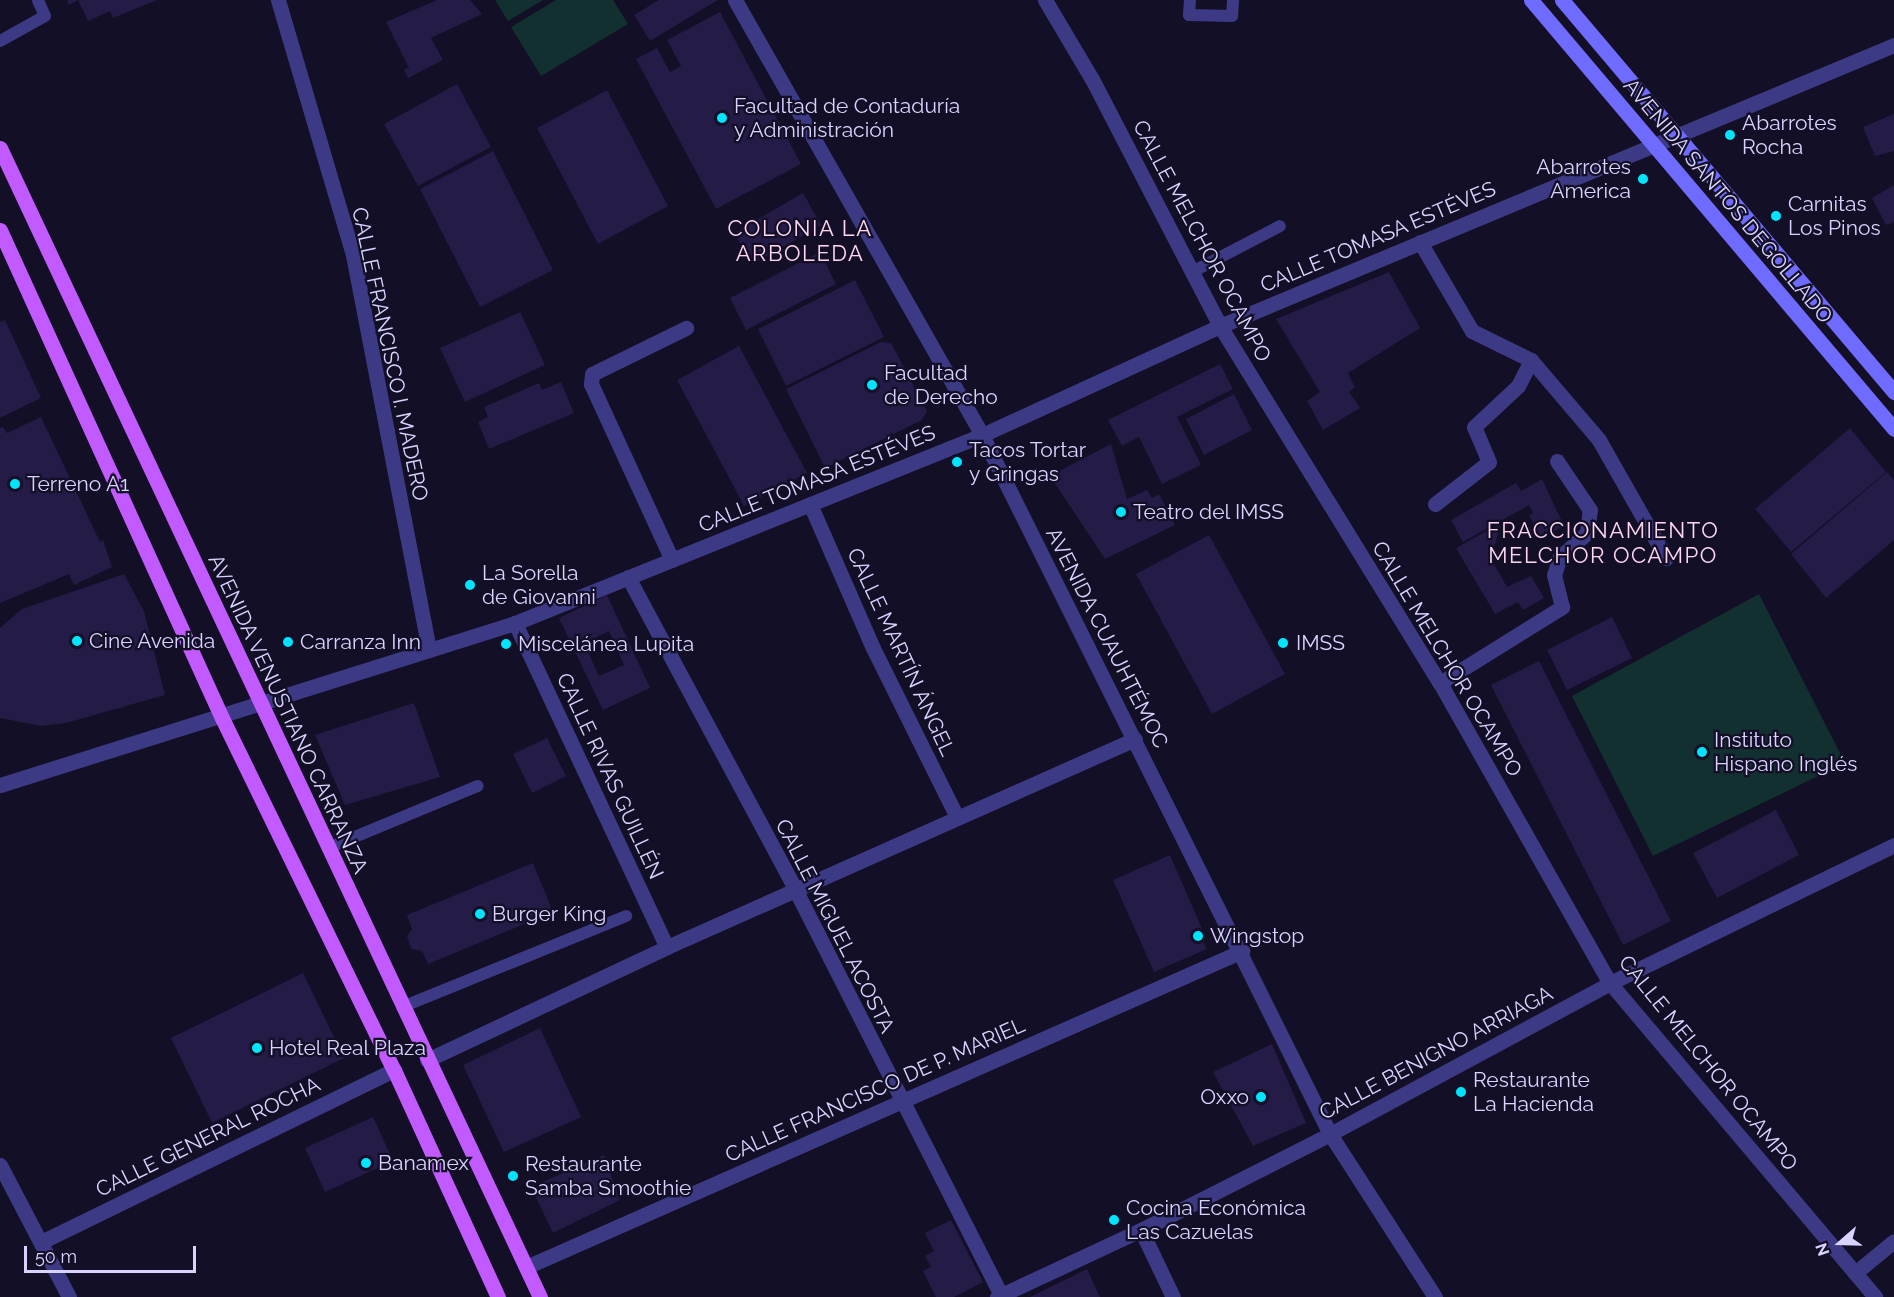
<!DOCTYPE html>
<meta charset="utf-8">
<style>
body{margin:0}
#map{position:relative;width:1894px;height:1297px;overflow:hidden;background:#130f26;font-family:Raleway,sans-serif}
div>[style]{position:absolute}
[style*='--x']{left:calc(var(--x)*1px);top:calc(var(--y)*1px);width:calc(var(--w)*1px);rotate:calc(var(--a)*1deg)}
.green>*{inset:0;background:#12302f}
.building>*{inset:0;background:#241b47}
.service>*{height:12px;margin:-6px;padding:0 6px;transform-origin:6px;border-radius:6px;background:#3d3a85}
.minor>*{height:15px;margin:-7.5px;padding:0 7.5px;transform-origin:7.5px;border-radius:7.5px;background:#3d3a85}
.tertiary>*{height:15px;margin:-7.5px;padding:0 7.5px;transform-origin:7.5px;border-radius:7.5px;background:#3d3a85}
.secondary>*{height:15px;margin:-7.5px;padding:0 7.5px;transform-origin:7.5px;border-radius:7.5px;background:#6f6bff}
.primary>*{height:15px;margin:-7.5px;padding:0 7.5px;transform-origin:7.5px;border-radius:7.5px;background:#c25bff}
.dots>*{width:16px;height:16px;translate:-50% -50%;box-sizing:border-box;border:3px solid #130f26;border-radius:50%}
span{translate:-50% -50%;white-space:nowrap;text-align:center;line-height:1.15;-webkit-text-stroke:4.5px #130f26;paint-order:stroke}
.poi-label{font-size:21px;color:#d9d4ff}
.left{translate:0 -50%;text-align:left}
.right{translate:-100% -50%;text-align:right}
.street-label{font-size:21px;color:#d9d4ff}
.neighbourhood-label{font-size:22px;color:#ffd6f0;letter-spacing:1.5px}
.north{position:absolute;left:1810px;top:1213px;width:60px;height:60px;-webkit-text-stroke:4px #130f26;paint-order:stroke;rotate:250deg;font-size:16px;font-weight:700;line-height:24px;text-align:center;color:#d9d4ff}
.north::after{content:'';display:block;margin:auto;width:21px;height:27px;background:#d9d4ff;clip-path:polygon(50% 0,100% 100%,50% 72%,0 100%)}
.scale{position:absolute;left:24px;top:1246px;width:172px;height:27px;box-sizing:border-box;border:3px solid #d9d4ff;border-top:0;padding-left:8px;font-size:18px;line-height:21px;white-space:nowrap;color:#d9d4ff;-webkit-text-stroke:4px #130f26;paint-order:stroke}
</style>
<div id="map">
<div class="green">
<div style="clip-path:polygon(495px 0,543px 0,508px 21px)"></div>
<div style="clip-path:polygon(556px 0,613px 0,628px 24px,541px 76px,511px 27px)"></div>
<div style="clip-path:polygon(1759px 594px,1845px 763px,1653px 856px,1572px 696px)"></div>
</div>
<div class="building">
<div style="clip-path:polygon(67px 0,157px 0,113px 18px,110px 11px,88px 21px,78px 0,69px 5px)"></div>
<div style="clip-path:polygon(437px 0,470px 0,482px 14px,431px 38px,443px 60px,408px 78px,404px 69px,409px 68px,386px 22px)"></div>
<div style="clip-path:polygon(659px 0,718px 0,650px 41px,634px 15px)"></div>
<div style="clip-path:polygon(720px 12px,801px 164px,716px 209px,636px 59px,657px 48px,670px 72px,681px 66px,667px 40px)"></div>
<div style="clip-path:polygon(457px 84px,491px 147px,418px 186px,384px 124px)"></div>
<div style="clip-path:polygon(607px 90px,668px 206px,598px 244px,537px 128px)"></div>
<div style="clip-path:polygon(1894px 114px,1894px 151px,1875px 156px,1863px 127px)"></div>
<div style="clip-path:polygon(493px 151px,553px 270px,480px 307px,420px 189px)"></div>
<div style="clip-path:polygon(1894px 185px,1894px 222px,1886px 225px,1872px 198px)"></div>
<div style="clip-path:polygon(803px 193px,821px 225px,753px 264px,734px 233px)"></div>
<div style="clip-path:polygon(820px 252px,836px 284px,746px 330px,730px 298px)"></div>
<div style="clip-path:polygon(1389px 272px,1420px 328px,1348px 373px,1355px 387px,1349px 392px,1360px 408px,1323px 430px,1307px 401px,1320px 392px,1276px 319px)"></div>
<div style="clip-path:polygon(855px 280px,884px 337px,786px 386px,758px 329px)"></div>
<div style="clip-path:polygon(520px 312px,545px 365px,465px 402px,440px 348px)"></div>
<div style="clip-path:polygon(5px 320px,41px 398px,0 418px,0 322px)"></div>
<div style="clip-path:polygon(881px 342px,891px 343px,927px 411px,922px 420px,825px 468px,786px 389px)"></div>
<div style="clip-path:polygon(739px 346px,807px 473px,744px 506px,677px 380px)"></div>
<div style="clip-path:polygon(1220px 364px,1233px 389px,1177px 417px,1201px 465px,1162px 484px,1139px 437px,1122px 446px,1108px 420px)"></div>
<div style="clip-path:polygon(561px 382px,574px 413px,489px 449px,478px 422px,488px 417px,484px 407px,539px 383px,542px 390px)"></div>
<div style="clip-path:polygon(1234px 394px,1252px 430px,1204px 455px,1186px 419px)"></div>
<div style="clip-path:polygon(41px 417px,100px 542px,103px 540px,112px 567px,74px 585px,69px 574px,0 603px,0 428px,3px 427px,7px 433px)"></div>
<div style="clip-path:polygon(1850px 428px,1886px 472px,1791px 552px,1755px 509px)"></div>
<div style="clip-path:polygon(1111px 444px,1127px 499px,1147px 490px,1152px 498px,1159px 494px,1175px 525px,1105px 559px,1050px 476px)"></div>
<div style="clip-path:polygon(1887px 472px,1894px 480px,1894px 540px,1826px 598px,1791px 554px)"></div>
<div style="clip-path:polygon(1542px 479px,1564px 526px,1542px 538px,1529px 515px,1533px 513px,1529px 505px,1463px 542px,1451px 520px,1516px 483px,1521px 491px)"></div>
<div style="clip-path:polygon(1501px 523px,1491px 559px,1507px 587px,1531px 576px,1544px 598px,1523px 610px,1518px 602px,1495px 614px,1456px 548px)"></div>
<div style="clip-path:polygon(1209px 535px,1285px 674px,1212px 714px,1136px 574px)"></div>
<div style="clip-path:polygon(124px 574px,144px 611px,165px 695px,66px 723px,41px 726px,0 718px,0 628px,22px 609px)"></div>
<div style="clip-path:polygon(evenodd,607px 595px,650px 688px,603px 710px,559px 618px,607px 595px,609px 631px,624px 665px,599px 676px,584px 643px,609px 631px)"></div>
<div style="clip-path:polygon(1612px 617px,1632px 658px,1567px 690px,1547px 650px)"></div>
<div style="clip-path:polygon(1539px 661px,1671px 921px,1623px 945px,1491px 685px)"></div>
<div style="clip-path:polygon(414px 703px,440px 777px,345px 805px,315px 735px)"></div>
<div style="clip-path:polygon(547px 738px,566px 776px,532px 793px,513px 754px)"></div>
<div style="clip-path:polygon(1776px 810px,1799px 855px,1717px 898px,1693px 853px)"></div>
<div style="clip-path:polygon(1170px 855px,1203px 931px,1199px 932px,1207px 949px,1154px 972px,1113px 880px)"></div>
<div style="clip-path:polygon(533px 863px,553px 912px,428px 964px,422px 951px,411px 949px,407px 936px,412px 929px,407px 915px)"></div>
<div style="clip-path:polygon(303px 973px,344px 1058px,212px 1123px,171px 1038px)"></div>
<div style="clip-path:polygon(540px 1028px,581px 1117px,504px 1152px,463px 1065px)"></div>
<div style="clip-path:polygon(1272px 1044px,1306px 1123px,1253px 1146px,1213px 1072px)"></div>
<div style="clip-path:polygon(373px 1117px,393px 1161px,325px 1192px,305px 1148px)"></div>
<div style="clip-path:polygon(604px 1155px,620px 1200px,553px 1233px,531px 1187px)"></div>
<div style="clip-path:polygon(951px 1220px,983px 1282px,954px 1297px,936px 1297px,923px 1271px,931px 1267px,925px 1256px,934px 1251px,925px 1233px)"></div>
<div style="clip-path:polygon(1087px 1269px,1100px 1297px,1030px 1297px)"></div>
</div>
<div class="service">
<div style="--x:1190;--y:0;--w:15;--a:94"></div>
<div style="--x:1189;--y:15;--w:43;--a:1.3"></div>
<div style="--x:1232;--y:16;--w:16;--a:-86"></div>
<div style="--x:0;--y:41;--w:51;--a:-29.1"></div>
<div style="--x:45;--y:16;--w:17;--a:-114"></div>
<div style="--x:1192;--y:272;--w:99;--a:-27.6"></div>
<div style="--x:328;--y:848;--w:162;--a:-22.5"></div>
<div style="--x:402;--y:1007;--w:242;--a:-22.1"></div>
</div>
<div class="minor">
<div style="--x:278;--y:0;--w:266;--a:73.6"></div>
<div style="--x:353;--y:255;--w:402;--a:79.1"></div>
<div style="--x:1420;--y:242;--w:103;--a:59.7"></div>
<div style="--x:1472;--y:331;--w:66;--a:26.2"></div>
<div style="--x:1531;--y:360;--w:105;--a:49.6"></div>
<div style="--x:1599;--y:440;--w:136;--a:60.4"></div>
<div style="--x:810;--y:504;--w:157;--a:66.4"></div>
<div style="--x:873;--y:648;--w:189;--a:63.6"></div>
<div style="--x:1435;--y:504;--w:68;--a:-37.9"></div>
<div style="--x:1489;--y:462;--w:38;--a:-113"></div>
<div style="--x:1474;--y:427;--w:60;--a:-43"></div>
<div style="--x:1518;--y:386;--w:29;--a:-63"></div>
<div style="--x:672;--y:560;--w:194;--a:-114.7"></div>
<div style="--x:591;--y:384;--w:10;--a:-84"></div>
<div style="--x:592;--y:374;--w:105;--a:-26.1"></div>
<div style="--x:628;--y:577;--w:354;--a:61.8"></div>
<div style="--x:795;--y:889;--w:455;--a:63.1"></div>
<div style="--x:515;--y:623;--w:358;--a:64.9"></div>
<div style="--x:1440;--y:683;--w:144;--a:-31.9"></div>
<div style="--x:1562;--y:607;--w:33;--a:-104"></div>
<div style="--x:1554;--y:575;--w:19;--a:-72"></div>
<div style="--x:1560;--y:557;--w:36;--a:-42"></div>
<div style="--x:1587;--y:533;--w:23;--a:-83"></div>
<div style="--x:1590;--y:510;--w:59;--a:-124"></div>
<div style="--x:0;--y:785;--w:540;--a:-17.46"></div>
<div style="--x:515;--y:623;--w:503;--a:-21.93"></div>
<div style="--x:982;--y:435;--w:262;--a:-24.6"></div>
<div style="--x:1220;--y:326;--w:730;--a:-22.63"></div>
<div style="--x:427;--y:1060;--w:265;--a:-25.2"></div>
<div style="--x:667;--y:947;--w:512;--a:-23.96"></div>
<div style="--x:0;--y:1165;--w:149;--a:62.4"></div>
<div style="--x:1141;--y:1230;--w:74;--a:64.5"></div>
<div style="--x:41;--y:1242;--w:393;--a:-26"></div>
<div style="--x:526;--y:1267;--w:783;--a:-23.81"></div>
<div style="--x:1855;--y:1273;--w:50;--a:-39.4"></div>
<div style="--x:997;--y:1297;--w:159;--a:-25"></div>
<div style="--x:1141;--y:1230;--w:212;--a:-26.9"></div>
<div style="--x:1330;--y:1134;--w:318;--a:-28.3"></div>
<div style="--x:1610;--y:983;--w:316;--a:-25.9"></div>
</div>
<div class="tertiary">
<div style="--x:735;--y:0;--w:500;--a:60.41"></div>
<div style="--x:982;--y:435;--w:781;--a:63.53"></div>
<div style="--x:1330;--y:1134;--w:194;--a:57.2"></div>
<div style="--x:1045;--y:0;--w:92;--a:59.3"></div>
<div style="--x:1092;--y:79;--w:278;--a:62.6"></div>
<div style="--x:1220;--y:326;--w:419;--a:58.4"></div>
<div style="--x:1440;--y:683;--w:345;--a:60.5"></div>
<div style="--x:1610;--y:983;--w:411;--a:49.8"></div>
</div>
<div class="secondary">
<div style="--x:1531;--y:0;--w:562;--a:49.76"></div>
<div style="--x:1562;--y:0;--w:514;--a:49.74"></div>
</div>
<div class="primary">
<div style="--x:0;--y:148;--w:1270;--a:64.83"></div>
<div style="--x:0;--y:230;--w:536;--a:65.54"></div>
<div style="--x:222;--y:718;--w:392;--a:64"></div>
<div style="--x:394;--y:1070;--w:250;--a:65.4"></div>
</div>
<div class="dots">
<div style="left:722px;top:118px;background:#00e5ff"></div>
<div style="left:1730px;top:135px;background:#00e5ff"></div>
<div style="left:1643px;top:179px;background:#00e5ff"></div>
<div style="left:1776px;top:216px;background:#00e5ff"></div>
<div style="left:872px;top:385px;background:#00e5ff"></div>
<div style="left:957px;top:462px;background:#00e5ff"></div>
<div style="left:15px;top:484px;background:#00e5ff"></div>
<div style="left:1121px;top:512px;background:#00e5ff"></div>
<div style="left:470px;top:585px;background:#00e5ff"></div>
<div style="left:77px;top:641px;background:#00e5ff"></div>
<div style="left:288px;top:642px;background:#00e5ff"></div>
<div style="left:1283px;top:643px;background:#00e5ff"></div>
<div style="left:506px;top:644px;background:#00e5ff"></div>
<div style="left:1702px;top:752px;background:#00e5ff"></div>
<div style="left:480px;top:914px;background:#00e5ff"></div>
<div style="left:1198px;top:936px;background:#00e5ff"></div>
<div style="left:257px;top:1048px;background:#00e5ff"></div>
<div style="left:1461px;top:1092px;background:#00e5ff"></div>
<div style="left:1261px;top:1097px;background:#00e5ff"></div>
<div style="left:366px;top:1163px;background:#00e5ff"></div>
<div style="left:513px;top:1176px;background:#00e5ff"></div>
<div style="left:1114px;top:1220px;background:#00e5ff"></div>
</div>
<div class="poi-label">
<span class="left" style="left:734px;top:118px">Facultad de Contaduría<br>y Administración</span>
<span class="left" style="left:1742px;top:135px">Abarrotes<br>Rocha</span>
<span class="right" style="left:1631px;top:179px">Abarrotes<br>America</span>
<span class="left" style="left:1788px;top:216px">Carnitas<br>Los Pinos</span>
<span class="left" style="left:884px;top:385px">Facultad<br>de Derecho</span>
<span class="left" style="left:969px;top:462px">Tacos Tortar<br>y Gringas</span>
<span class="left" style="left:27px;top:484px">Terreno A1</span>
<span class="left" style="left:1133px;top:512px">Teatro del IMSS</span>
<span class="left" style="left:482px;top:585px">La Sorella<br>de Giovanni</span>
<span class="left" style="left:89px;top:641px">Cine Avenida</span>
<span class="left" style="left:300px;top:642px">Carranza Inn</span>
<span class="left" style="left:1296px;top:643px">IMSS</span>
<span class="left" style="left:518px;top:644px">Miscelánea Lupita</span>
<span class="left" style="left:1714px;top:752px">Instituto<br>Hispano Inglés</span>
<span class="left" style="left:492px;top:914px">Burger King</span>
<span class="left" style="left:1210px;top:936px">Wingstop</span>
<span class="left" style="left:269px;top:1048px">Hotel Real Plaza</span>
<span class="left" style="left:1473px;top:1092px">Restaurante<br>La Hacienda</span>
<span class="right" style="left:1249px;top:1097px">Oxxo</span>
<span class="left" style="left:378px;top:1163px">Banamex</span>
<span class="left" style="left:525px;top:1176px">Restaurante<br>Samba Smoothie</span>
<span class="left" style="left:1126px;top:1220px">Cocina Económica<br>Las Cazuelas</span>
</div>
<div class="street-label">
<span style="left:1728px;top:201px;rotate:50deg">AVENIDA SANTOS DEGOLLADO</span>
<span style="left:1378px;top:237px;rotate:-23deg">CALLE TOMASA ESTÉVES</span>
<span style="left:1202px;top:241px;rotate:62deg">CALLE MELCHOR OCAMPO</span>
<span style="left:390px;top:354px;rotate:78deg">CALLE FRANCISCO I. MADERO</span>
<span style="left:817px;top:479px;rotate:-22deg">CALLE TOMASA ESTÉVES</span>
<span style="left:1107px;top:638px;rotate:63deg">AVENIDA CUAUHTÉMOC</span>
<span style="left:901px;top:652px;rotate:65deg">CALLE MARTÍN ÁNGEL</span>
<span style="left:1447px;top:659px;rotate:59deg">CALLE MELCHOR OCAMPO</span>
<span style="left:288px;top:714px;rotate:65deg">AVENIDA VENUSTIANO CARRANZA</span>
<span style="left:610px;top:776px;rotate:65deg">CALLE RIVAS GUILLÉN</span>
<span style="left:835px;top:926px;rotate:63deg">CALLE MIGUEL ACOSTA</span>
<span style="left:1436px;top:1053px;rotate:-28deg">CALLE BENIGNO ARRIAGA</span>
<span style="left:1708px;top:1063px;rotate:51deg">CALLE MELCHOR OCAMPO</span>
<span style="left:875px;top:1090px;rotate:-24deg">CALLE FRANCISCO DE P. MARIEL</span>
<span style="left:208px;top:1137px;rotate:-26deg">CALLE GENERAL ROCHA</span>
</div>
<div class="neighbourhood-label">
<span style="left:800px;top:241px">COLONIA LA<br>ARBOLEDA</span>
<span style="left:1603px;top:543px">FRACCIONAMIENTO<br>MELCHOR OCAMPO</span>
</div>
<div class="north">N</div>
<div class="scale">50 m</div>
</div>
